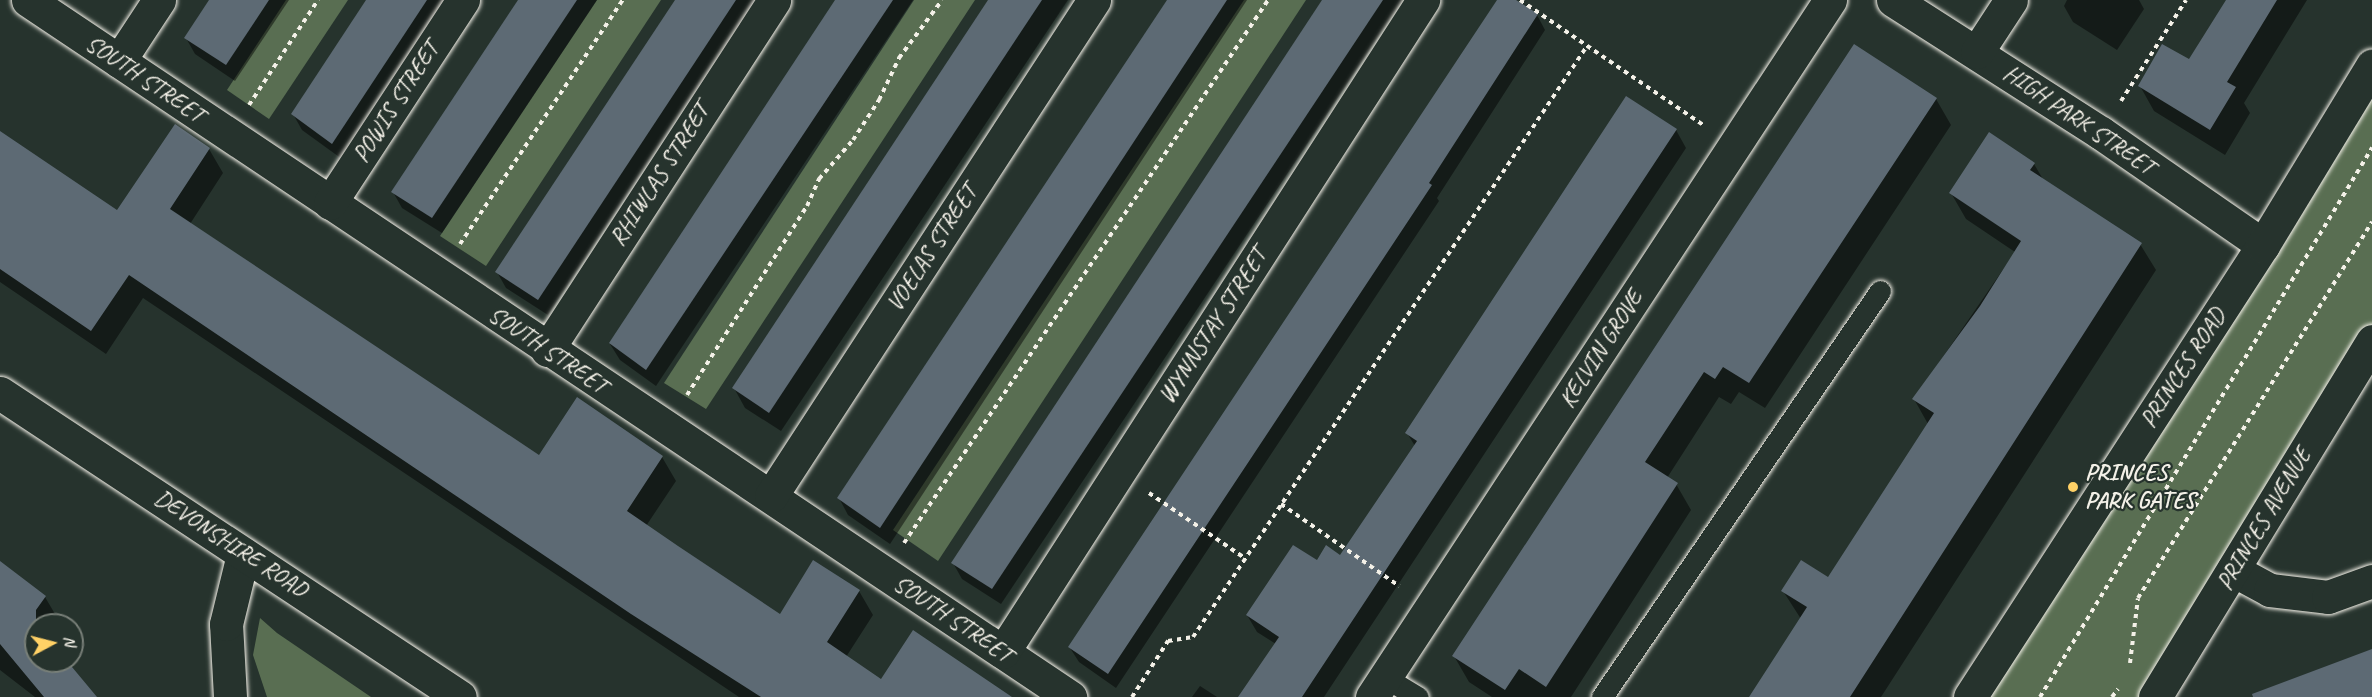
<!DOCTYPE html>
<style>
body{margin:0}
#map{position:relative;width:2372px;height:697px;overflow:hidden;background:#26332d;font-family:Caveat,sans-serif}
div>[style]{position:absolute}
[style*='--x']{left:calc(var(--x)*1px);top:calc(var(--y)*1px);width:calc(var(--w)*1px);rotate:calc(var(--a)*1deg)}
.green>*{inset:0;background:#596e52}
.shadow>*{inset:0;background:#0007}
.building>*{inset:0;background:#5d6a74}
.path>*{height:4px;margin-top:-2px;transform-origin:0;background:repeating-linear-gradient(90deg,#f4f1e8 0 4.5px,transparent 0 9px)}
.roads{filter:drop-shadow(0 0 2px #f4f1e8) drop-shadow(0 0 2px #f4f1e8)}
.service>*{height:21px;margin:-10.5px;padding:0 10.5px;transform-origin:10.5px;border-radius:10.5px;background:#26332d}
.minor>*{height:33px;margin:-16.5px;padding:0 16.5px;transform-origin:16.5px;border-radius:16.5px;background:#26332d}
.secondary>*{height:33px;margin:-16.5px;padding:0 16.5px;transform-origin:16.5px;border-radius:16.5px;background:#26332d}
.dots>*{width:16px;height:16px;translate:-50% -50%;box-sizing:border-box;border:3px solid #26332d;border-radius:50%}
span{translate:-50% -50%;white-space:nowrap;text-align:center;line-height:1.15;-webkit-text-stroke:4.5px #26332d;paint-order:stroke}
.street-label{font-size:24px;color:#f4f1e8}
.poi-label{font-size:24px;color:#f4f1e8;font-weight:700}
.left{translate:0 -50%;text-align:left}
.north{position:absolute;left:24px;top:613px;width:60px;height:60px;box-sizing:border-box;background:#26332d;border:2px solid #787f78;border-radius:50%;rotate:83deg;font-size:16px;font-weight:700;line-height:24px;text-align:center;color:#f4f1e8}
.north::after{content:'';display:block;margin:auto;width:21px;height:27px;background:#ffd166;clip-path:polygon(50% 0,100% 100%,50% 72%,0 100%)}
</style>
<div id="map">
<div class="green">
<div style="clip-path:polygon(286px 0,348px 0,269px 119px,227px 90px)"></div>
<div style="clip-path:polygon(597px 0,661px 0,486px 266px,440px 236px)"></div>
<div style="clip-path:polygon(914px 0,975px 0,706px 409px,664px 383px)"></div>
<div style="clip-path:polygon(1244px 0,1306px 0,938px 561px,893px 530px)"></div>
<div style="clip-path:polygon(2372px 66px,2372px 341px,2155px 697px,1970px 697px)"></div>
<div style="clip-path:polygon(260px 618px,277px 633px,371px 697px,267px 697px,253px 655px)"></div>
</div>
<div class="shadow">
<div style="clip-path:polygon(211px 0,289px 0,235px 81px,195px 54px,186px 38px)"></div>
<div style="clip-path:polygon(368px 0,447px 0,342px 159px,302px 130px,293px 114px)"></div>
<div style="clip-path:polygon(520px 0,597px 0,442px 233px,402px 208px,393px 192px)"></div>
<div style="clip-path:polygon(677px 0,756px 0,548px 315px,506px 288px,497px 272px)"></div>
<div style="clip-path:polygon(837px 0,913px 0,656px 386px,620px 360px,610px 344px)"></div>
<div style="clip-path:polygon(991px 0,1068px 0,781px 431px,745px 408px,734px 388px)"></div>
<div style="clip-path:polygon(1168px 0,1247px 0,890px 544px,848px 515px,839px 498px)"></div>
<div style="clip-path:polygon(1324px 0,1403px 0,1001px 604px,962px 579px,953px 563px)"></div>
<div style="clip-path:polygon(1498px 0,1513px 0,1537px 15px,1545px 30px,1437px 198px,1439px 201px,1116px 688px,1079px 662px,1070px 648px)"></div>
<div style="clip-path:polygon(2067px 0,2139px 0,2144px 9px,2117px 50px,2073px 22px,2064px 6px)"></div>
<div style="clip-path:polygon(2228px 0,2307px 0,2244px 103px,2250px 113px,2225px 155px,2154px 111px,2140px 86px,2190px 61px)"></div>
<div style="clip-path:polygon(1936px 99px,1951px 125px,1765px 408px,1739px 392px,1731px 404px,1719px 397px,1667px 478px,1676px 484px,1691px 510px,1571px 697px,1492px 697px,1469px 682px,1454px 656px)"></div>
<div style="clip-path:polygon(1676px 130px,1686px 148px,1324px 697px,1240px 697px,1276px 644px,1257px 632px,1247px 615px,1317px 562px,1340px 557px,1415px 446px,1407px 433px)"></div>
<div style="clip-path:polygon(0 133px,118px 213px,209px 149px,223px 173px,190px 224px,539px 458px,662px 457px,676px 481px,646px 526px,780px 616px,859px 591px,873px 615px,846px 657px,881px 681px,1010px 697px,739px 697px,143px 298px,106px 354px,0 282px)"></div>
<div style="clip-path:polygon(2034px 164px,2044px 181px,2140px 244px,2156px 270px,1881px 697px,1751px 697px,1801px 619px,1783px 591px,1829px 579px,1928px 424px,1914px 399px,2015px 252px,1966px 219px,1951px 193px)"></div>
<div style="clip-path:polygon(0 563px,45px 597px,55px 614px,46px 625px,36px 625px,36px 661px,65px 661px,95px 697px,35px 697px,0 670px)"></div>
<div style="clip-path:polygon(1200px 686px,1217px 697px,1192px 697px)"></div>
</div>
<div class="building">
<div style="clip-path:polygon(209px 0,269px 0,226px 65px,184px 38px)"></div>
<div style="clip-path:polygon(366px 0,427px 0,332px 144px,291px 114px)"></div>
<div style="clip-path:polygon(518px 0,577px 0,432px 218px,391px 192px)"></div>
<div style="clip-path:polygon(675px 0,736px 0,538px 300px,495px 272px)"></div>
<div style="clip-path:polygon(835px 0,893px 0,646px 370px,609px 343px)"></div>
<div style="clip-path:polygon(988px 0,1042px 0,769px 413px,732px 388px)"></div>
<div style="clip-path:polygon(1167px 0,1227px 0,880px 528px,837px 498px)"></div>
<div style="clip-path:polygon(1322px 0,1383px 0,992px 589px,951px 563px)"></div>
<div style="clip-path:polygon(1497px 0,1516px 0,1538px 14px,1429px 183px,1432px 185px,1108px 674px,1068px 647px)"></div>
<div style="clip-path:polygon(2226px 0,2277px 0,2227px 82px,2236px 87px,2210px 130px,2138px 86px,2162px 44px,2189px 59px)"></div>
<div style="clip-path:polygon(1854px 44px,1937px 98px,1749px 383px,1723px 367px,1715px 379px,1704px 372px,1645px 462px,1678px 483px,1546px 687px,1519px 669px,1505px 690px,1452px 656px)"></div>
<div style="clip-path:polygon(1626px 96px,1677px 129px,1302px 697px,1238px 697px,1279px 637px,1246px 615px,1293px 545px,1317px 560px,1326px 545px,1340px 555px,1417px 441px,1405px 433px)"></div>
<div style="clip-path:polygon(175px 124px,210px 148px,170px 209px,539px 455px,577px 397px,663px 456px,627px 511px,678px 546px,780px 614px,813px 560px,860px 590px,827px 642px,881px 679px,913px 630px,1012px 697px,761px 697px,631px 614px,129px 275px,91px 331px,0 269px,0 131px,117px 210px)"></div>
<div style="clip-path:polygon(1989px 132px,2035px 163px,2030px 170px,2142px 243px,1850px 697px,1749px 697px,1807px 607px,1781px 591px,1801px 560px,1828px 577px,1934px 413px,1912px 399px,1980px 306px,2021px 241px,1949px 193px)"></div>
<div style="clip-path:polygon(0 561px,46px 596px,36px 610px,36px 661px,67px 661px,97px 697px,44px 697px,0 644px)"></div>
<div style="clip-path:polygon(2372px 649px,2372px 697px,2253px 697px,2252px 694px)"></div>
</div>
<div class="path">
<div style="--x:1520;--y:0;--w:222;--a:34.3"></div>
<div style="--x:2121;--y:101;--w:120;--a:-57.2"></div>
<div style="--x:249;--y:105;--w:126;--a:-56.7"></div>
<div style="--x:460;--y:244;--w:293;--a:-56.3"></div>
<div style="--x:687;--y:395;--w:224;--a:-57.6"></div>
<div style="--x:807;--y:206;--w:30;--a:-66"></div>
<div style="--x:819;--y:179;--w:52;--a:-48.9"></div>
<div style="--x:853;--y:140;--w:48;--a:-57"></div>
<div style="--x:879;--y:100;--w:47;--a:-64.5"></div>
<div style="--x:899;--y:58;--w:72;--a:-53.4"></div>
<div style="--x:1149;--y:493;--w:117;--a:34.2"></div>
<div style="--x:1281;--y:504;--w:144;--a:34.8"></div>
<div style="--x:904;--y:543;--w:654;--a:-56.16"></div>
<div style="--x:2130;--y:663;--w:65;--a:-83"></div>
<div style="--x:2138;--y:598;--w:443;--a:-58.1"></div>
<div style="--x:1132;--y:697;--w:67;--a:-57.3"></div>
<div style="--x:1168;--y:641;--w:25;--a:-9"></div>
<div style="--x:1193;--y:637;--w:710;--a:-56.31"></div>
<div style="--x:2040;--y:697;--w:642;--a:-58.84"></div>
<div style="--x:2112;--y:697;--w:10;--a:-53"></div>
</div>
<div class="roads">
<div class="service">
<div style="--x:1386;--y:678;--w:37;--a:31"></div>
<div style="--x:1602;--y:697;--w:492;--a:-55.6"></div>
</div>
<div class="minor">
<div style="--x:28;--y:0;--w:1254;--a:33.78"></div>
<div style="--x:1893;--y:0;--w:247;--a:32.6"></div>
<div style="--x:2101;--y:133;--w:197;--a:34.7"></div>
<div style="--x:1977;--y:52;--w:62;--a:-56.8"></div>
<div style="--x:119;--y:61;--w:73;--a:-56.7"></div>
<div style="--x:330;--y:203;--w:243;--a:-56.8"></div>
<div style="--x:547;--y:350;--w:417;--a:-57"></div>
<div style="--x:771;--y:496;--w:592;--a:-56.93"></div>
<div style="--x:2233;--y:570;--w:42;--a:28.4"></div>
<div style="--x:2270;--y:590;--w:58;--a:6.9"></div>
<div style="--x:2328;--y:597;--w:47;--a:-20"></div>
<div style="--x:1003;--y:652;--w:776;--a:-57.21"></div>
<div style="--x:230;--y:697;--w:73;--a:-93.1"></div>
<div style="--x:226;--y:624;--w:72;--a:-76.3"></div>
<div style="--x:1372;--y:697;--w:834;--a:-56.69"></div>
</div>
<div class="secondary">
<div style="--x:0;--y:393;--w:551;--a:33.46"></div>
<div style="--x:1970;--y:697;--w:539;--a:-57.05"></div>
<div style="--x:2263;--y:245;--w:210;--a:-58.7"></div>
<div style="--x:2155;--y:697;--w:417;--a:-58.6"></div>
</div>
</div>
<div class="dots">
<div style="left:2073px;top:487px;background:#ffd166"></div>
</div>
<div class="street-label">
<span style="left:145px;top:79px;rotate:34deg">SOUTH STREET</span>
<span style="left:396px;top:102px;rotate:-57deg">POWIS STREET</span>
<span style="left:2079px;top:120px;rotate:34deg">HIGH PARK STREET</span>
<span style="left:660px;top:175px;rotate:-57deg">RHIWLAS STREET</span>
<span style="left:932px;top:248px;rotate:-57deg">VOELAS STREET</span>
<span style="left:1213px;top:326px;rotate:-57deg">WYNNSTAY STREET</span>
<span style="left:1601px;top:349px;rotate:-57deg">KELVIN GROVE</span>
<span style="left:548px;top:350px;rotate:34deg">SOUTH STREET</span>
<span style="left:2183px;top:368px;rotate:-57deg">PRINCES ROAD</span>
<span style="left:2264px;top:519px;rotate:-59deg">PRINCES AVENUE</span>
<span style="left:231px;top:544px;rotate:33deg">DEVONSHIRE ROAD</span>
<span style="left:953px;top:619px;rotate:34deg">SOUTH STREET</span>
</div>
<div class="poi-label">
<span class="left" style="left:2085px;top:487px">PRINCES<br>PARK GATES</span>
</div>
<div class="north">N</div>
</div>
